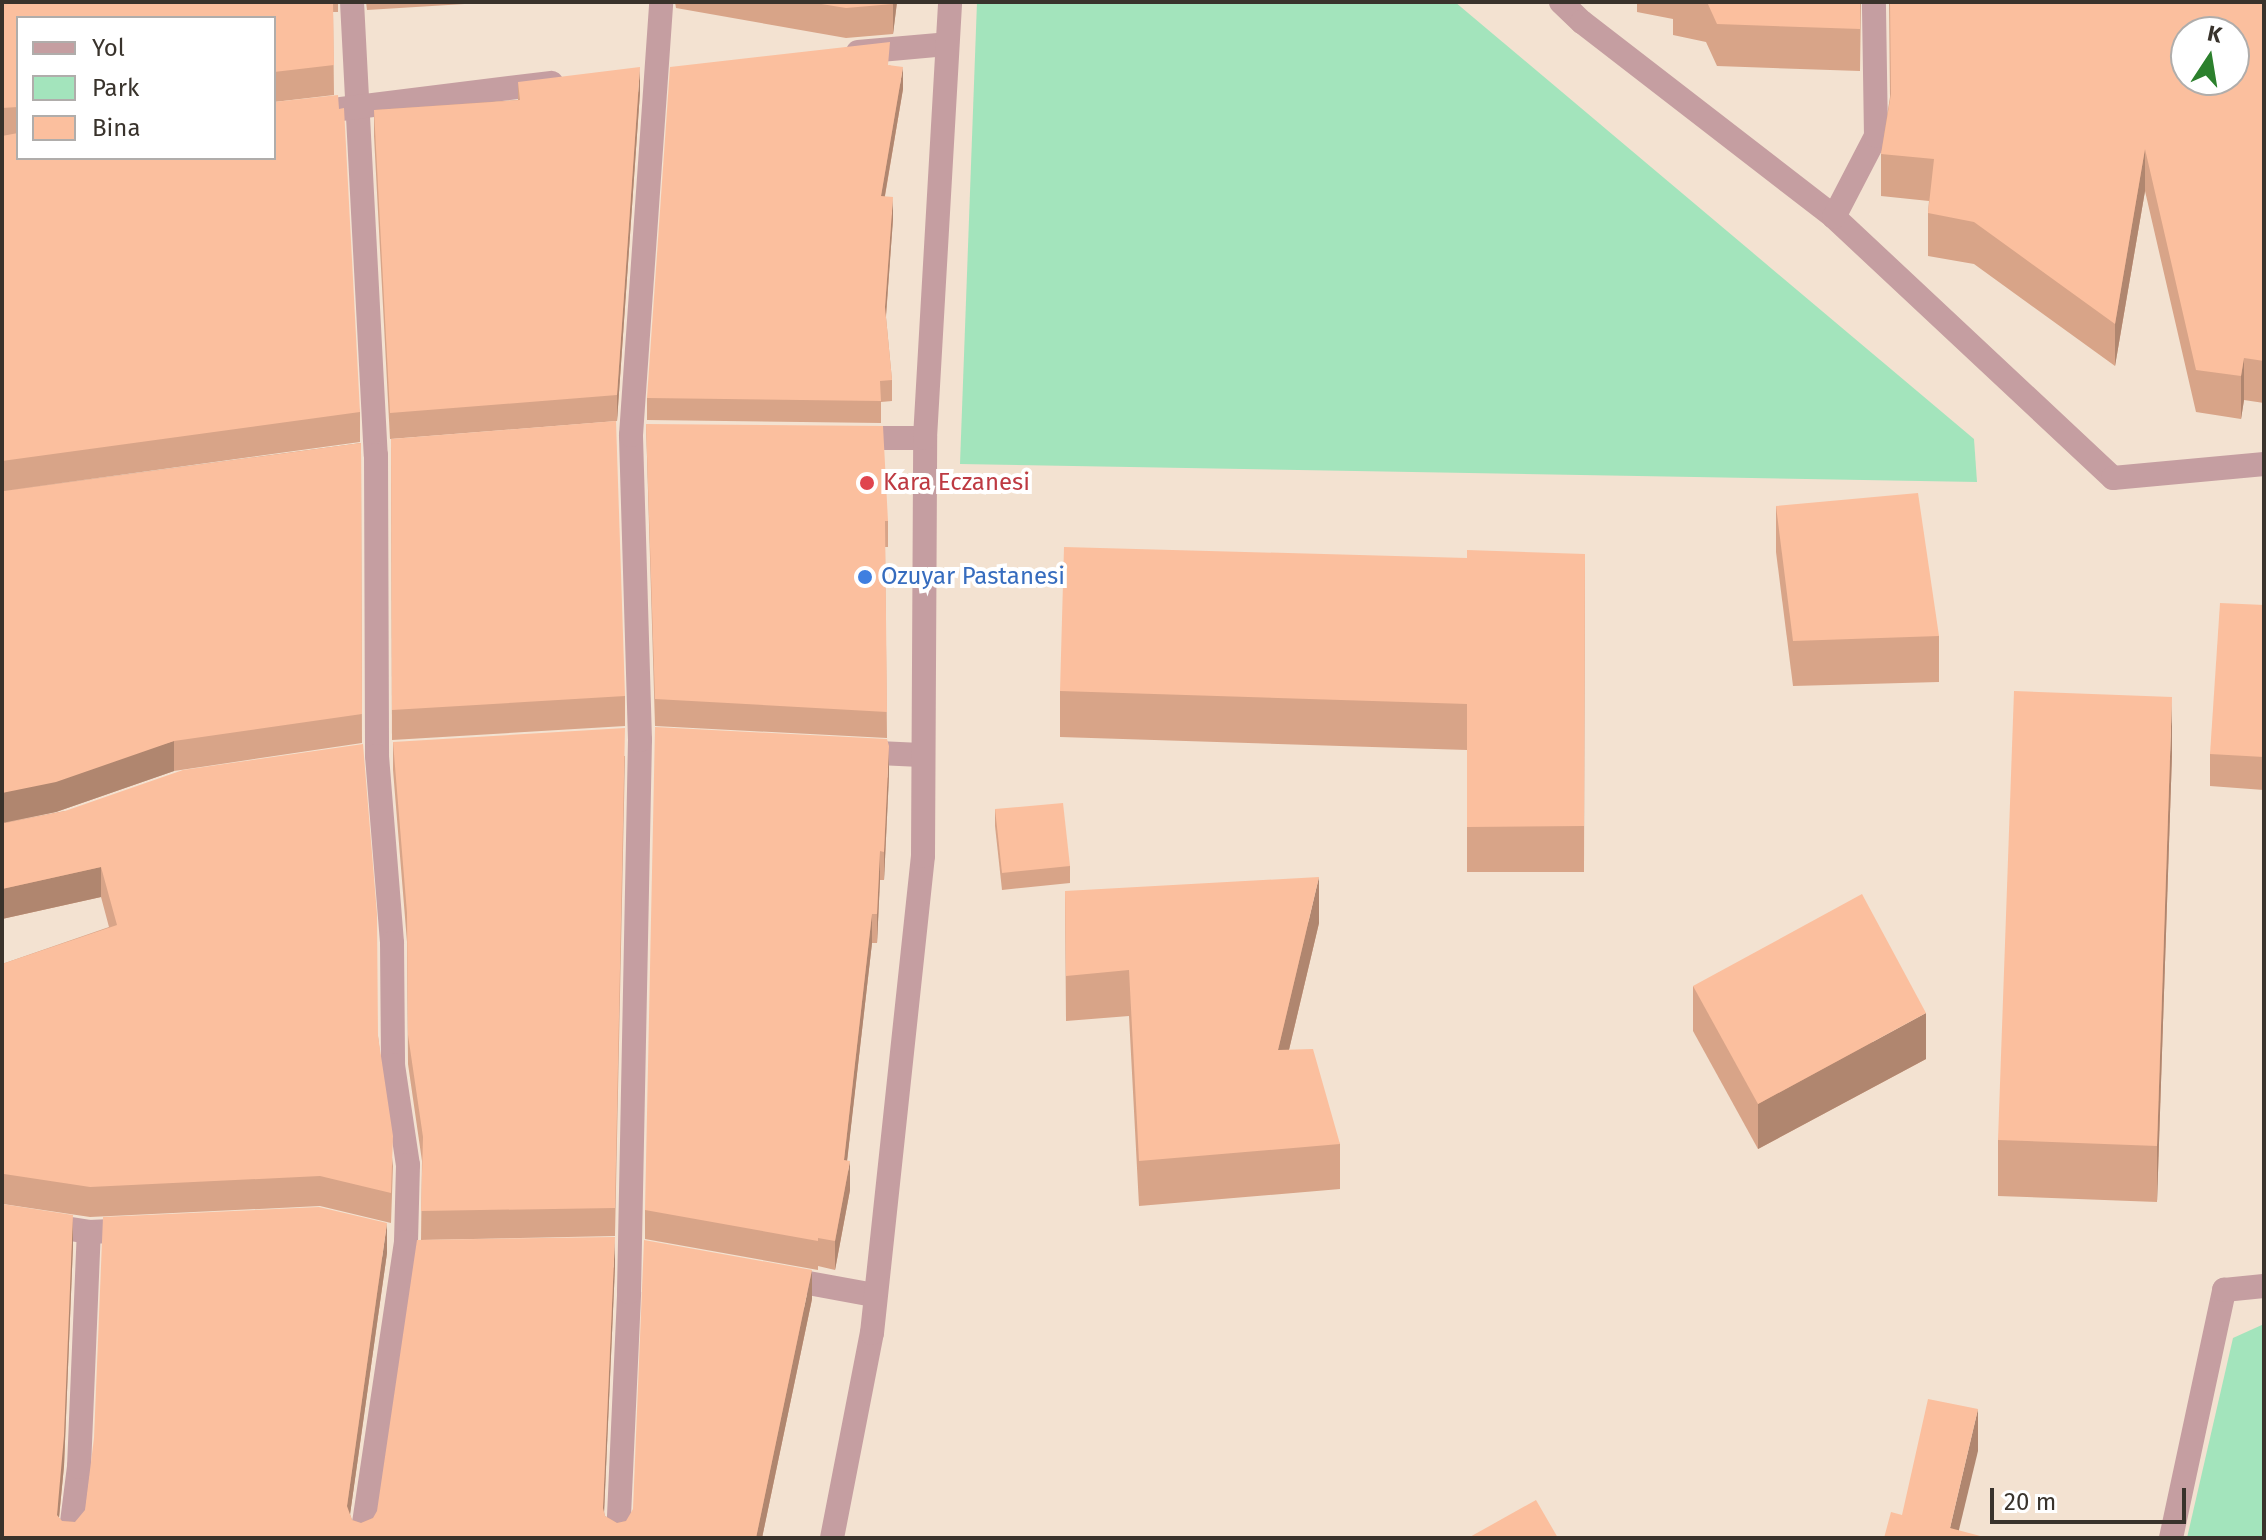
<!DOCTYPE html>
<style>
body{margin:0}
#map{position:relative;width:2266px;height:1540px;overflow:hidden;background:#f3e2d1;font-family:"Fira Sans",sans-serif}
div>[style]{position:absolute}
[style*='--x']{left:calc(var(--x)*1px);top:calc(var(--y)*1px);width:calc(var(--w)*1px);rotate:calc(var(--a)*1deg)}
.green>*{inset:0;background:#a3e4bc}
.minor>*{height:24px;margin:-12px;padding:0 12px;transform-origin:12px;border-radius:12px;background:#c59ea1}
.wall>*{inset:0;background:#d8a488}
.shaded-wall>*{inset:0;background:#b0866f}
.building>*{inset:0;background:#fbbf9e}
.dots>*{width:22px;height:22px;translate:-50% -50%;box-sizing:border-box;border:4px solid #fff;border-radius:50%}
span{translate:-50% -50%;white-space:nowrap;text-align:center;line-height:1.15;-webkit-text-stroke:8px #fff;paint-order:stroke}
.health-label{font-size:24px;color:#be3a42}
.left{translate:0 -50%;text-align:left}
.shop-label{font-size:24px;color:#366cbe}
.frame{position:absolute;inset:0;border:4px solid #39332c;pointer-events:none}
.legend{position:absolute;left:16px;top:16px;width:260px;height:144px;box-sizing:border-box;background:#fff;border:2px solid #b0adab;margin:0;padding:10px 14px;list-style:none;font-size:24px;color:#39332c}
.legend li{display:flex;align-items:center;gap:16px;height:40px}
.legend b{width:40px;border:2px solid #b0adab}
.north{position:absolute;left:2170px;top:16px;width:80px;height:80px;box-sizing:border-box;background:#fff;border:2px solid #b0adab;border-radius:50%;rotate:12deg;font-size:22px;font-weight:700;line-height:32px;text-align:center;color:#39332c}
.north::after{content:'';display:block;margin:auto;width:28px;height:36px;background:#2c802d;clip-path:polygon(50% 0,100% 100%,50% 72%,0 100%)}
.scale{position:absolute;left:1990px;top:1488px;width:196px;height:36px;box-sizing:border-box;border:4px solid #39332c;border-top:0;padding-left:10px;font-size:24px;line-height:28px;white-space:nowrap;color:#39332c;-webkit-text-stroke:6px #fff;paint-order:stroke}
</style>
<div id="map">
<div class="green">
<div style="clip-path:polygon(977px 2px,1455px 2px,1974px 439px,1977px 482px,960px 464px)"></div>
<div style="clip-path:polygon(2264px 1324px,2264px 1538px,2187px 1538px,2233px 1338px)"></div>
</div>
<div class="minor">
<div style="--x:352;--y:2;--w:454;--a:87"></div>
<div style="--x:376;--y:455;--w:301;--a:89.8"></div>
<div style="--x:377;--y:756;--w:188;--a:85.4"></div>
<div style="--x:392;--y:943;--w:122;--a:89.5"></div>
<div style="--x:393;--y:1065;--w:101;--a:81.5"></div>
<div style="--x:408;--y:1165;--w:77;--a:91.5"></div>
<div style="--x:406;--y:1242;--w:299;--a:98.5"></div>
<div style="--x:1561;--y:2;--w:29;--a:44"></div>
<div style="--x:1582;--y:22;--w:319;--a:37.7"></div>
<div style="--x:1834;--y:217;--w:382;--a:43.1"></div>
<div style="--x:2113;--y:478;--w:152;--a:-5.3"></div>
<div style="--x:858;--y:52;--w:89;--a:-5.1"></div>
<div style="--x:341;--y:109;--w:212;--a:-7.1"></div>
<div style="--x:1834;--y:217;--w:91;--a:-62.6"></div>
<div style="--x:1876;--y:136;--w:134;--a:-90.9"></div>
<div style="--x:852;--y:438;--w:73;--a:0"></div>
<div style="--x:857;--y:752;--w:64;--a:2.7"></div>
<div style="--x:2;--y:1218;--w:88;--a:9.1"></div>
<div style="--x:89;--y:1232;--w:45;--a:-2.5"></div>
<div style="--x:781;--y:1278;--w:95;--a:10.4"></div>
<div style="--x:70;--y:1538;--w:72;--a:-82.8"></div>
<div style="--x:79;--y:1467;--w:235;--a:-87.6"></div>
<div style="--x:618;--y:1538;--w:246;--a:-87.4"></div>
<div style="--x:629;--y:1292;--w:552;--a:-88.86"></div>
<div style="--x:640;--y:740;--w:305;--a:-91.7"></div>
<div style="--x:631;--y:435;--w:434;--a:-86"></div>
<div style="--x:832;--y:1538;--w:209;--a:-79"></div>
<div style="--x:872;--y:1333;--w:480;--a:-83.9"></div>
<div style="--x:923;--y:856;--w:418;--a:-89.7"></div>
<div style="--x:925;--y:438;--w:437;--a:-86.7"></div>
<div style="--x:2171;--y:1538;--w:254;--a:-77.9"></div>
<div style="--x:2224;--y:1290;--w:40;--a:-5.7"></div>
</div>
<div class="wall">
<div style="clip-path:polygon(evenodd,2px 2px,338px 2px,338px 12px,333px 12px,334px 95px,274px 102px,360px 412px,360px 442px,3px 491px,361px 443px,362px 743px,174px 771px,56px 812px,3px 823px,65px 811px,378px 1036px,393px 1166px,391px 1223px,320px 1206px,90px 1217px,3px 1204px,73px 1245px,64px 1466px,59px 1518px,62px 1521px,75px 1522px,387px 1253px,350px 1514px,352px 1520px,361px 1523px,373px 1518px,615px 1266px,604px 1512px,605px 1516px,617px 1523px,626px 1521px,812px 1299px,762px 1538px,2px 1538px,2px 964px,109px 927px,101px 897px,2px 919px,2px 2px,18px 18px,274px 18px,274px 158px,18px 158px,18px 18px)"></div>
<div style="clip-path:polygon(366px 2px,497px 2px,367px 10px)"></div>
<div style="clip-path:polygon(675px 2px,897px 2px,893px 34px,846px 38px,676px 8px)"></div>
<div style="clip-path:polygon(1637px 2px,1861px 2px,1860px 71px,1717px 66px,1706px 42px,1673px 35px,1673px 19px,1637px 12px)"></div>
<div style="clip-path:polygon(1889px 2px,2264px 2px,2264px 403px,2244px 400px,2241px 419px,2196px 412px,2145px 191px,2115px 366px,1974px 264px,1928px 256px,1928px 213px,1929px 201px,1881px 196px,1881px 154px,1890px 97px)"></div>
<div style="clip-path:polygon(890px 65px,903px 89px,885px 196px,893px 219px,886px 317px,892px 380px,892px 401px,881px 402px,881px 423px,647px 420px,647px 398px)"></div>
<div style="clip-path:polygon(518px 82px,640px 92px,617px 421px,390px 439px,374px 136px,374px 110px,518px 100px)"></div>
<div style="clip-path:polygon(646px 424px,888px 521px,888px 547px,885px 547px,887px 738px,655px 726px)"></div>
<div style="clip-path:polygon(391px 439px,625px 696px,625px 726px,392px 740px)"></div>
<div style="clip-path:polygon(1776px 506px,1939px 636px,1939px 682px,1793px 686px,1776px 552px)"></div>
<div style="clip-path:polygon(1585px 554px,1584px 872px,1467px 872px,1467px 750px,1060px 737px,1060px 691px,1467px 558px)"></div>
<div style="clip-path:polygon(2264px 605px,2264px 790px,2210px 786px,2210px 754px)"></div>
<div style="clip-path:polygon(393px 742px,625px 756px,615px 1236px,421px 1240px,422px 1161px,408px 1064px,407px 942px,393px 770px)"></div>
<div style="clip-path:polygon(2172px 754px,2157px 1202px,1998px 1196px,1998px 1140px)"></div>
<div style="clip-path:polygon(889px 775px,884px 880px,880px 880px,877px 943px,872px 943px,847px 1160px,850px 1190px,835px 1270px,818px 1266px,818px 1270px,645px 1239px,645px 1210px)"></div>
<div style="clip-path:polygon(995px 809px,1070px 866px,1070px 883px,1002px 890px,995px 826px)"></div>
<div style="clip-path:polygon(1065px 891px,1319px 923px,1289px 1050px,1340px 1144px,1340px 1189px,1139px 1206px,1129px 1016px,1066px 1021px)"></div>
<div style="clip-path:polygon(1693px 986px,1926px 1059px,1758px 1149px,1693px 1031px)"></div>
</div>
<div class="shaded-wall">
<div style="clip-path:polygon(894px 2px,897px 2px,893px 34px,893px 4px)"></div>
<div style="clip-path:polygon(640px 67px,640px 92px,617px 421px,617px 395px)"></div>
<div style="clip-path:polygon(903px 67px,903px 89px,881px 218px,881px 196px)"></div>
<div style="clip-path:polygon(2145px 149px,2145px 191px,2115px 366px,2115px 324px)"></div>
<div style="clip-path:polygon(893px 197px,893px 219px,885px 328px,885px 307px)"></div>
<div style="clip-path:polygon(2244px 358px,2244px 400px,2241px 419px,2241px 376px)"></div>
<div style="clip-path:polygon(2172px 697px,2172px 754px,2157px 1202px,2157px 1146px)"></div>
<div style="clip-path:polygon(174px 741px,174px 771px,56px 812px,2px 823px,2px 793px)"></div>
<div style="clip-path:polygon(889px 746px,889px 775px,884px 880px,884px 852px)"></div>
<div style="clip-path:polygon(880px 851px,880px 880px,877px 943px,877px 914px)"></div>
<div style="clip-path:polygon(101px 867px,101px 897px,2px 919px,2px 889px)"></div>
<div style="clip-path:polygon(1319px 877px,1319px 923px,1278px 1096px,1278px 1050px)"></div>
<div style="clip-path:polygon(872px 914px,872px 943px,844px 1188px,844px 1160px)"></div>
<div style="clip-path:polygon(1926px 1013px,1926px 1059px,1758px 1149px,1758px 1104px)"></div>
<div style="clip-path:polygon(850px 1161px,850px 1190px,835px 1270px,835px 1241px)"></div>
<div style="clip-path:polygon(4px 1174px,4px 1203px,2px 1204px,2px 1175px)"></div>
<div style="clip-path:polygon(73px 1215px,73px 1245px,64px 1466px,57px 1538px,57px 1515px)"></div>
<div style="clip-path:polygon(387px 1223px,387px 1253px,347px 1536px,347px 1506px)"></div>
<div style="clip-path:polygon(615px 1237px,615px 1266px,603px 1537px,603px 1508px)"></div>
<div style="clip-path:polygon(812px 1270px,812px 1299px,762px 1538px,756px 1538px)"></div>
<div style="clip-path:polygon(1978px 1409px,1978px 1451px,1957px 1538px,1950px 1528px)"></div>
</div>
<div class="building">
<div style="clip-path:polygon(2px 2px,333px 2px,334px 65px,274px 72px,274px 18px,18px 18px,18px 107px,2px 108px)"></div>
<div style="clip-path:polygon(809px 2px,894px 2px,893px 4px,846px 8px)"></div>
<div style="clip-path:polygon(1707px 2px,1860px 2px,1860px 29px,1717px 24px)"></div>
<div style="clip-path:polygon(evenodd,1890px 2px,2264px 2px,2264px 361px,2244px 358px,2241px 376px,2196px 370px,2145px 149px,2115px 324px,1974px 222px,1928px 213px,1934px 159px,1881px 154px,1891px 94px,1890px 2px,2186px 32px,2234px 32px,2234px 80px,2186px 80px,2186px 32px)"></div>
<div style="clip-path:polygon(890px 42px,888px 65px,903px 67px,881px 196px,893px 197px,885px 307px,892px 380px,880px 381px,881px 401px,647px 398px,670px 67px)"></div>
<div style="clip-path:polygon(640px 67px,617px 395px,390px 413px,374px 110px,520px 100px,518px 82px)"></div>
<div style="clip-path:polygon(338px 95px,339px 109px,344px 108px,360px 412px,2px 461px,2px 136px,18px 133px,18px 158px,274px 158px,274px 102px)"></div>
<div style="clip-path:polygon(616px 421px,625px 696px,392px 710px,391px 439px)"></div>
<div style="clip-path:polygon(646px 424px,883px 426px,888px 521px,885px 521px,887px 712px,655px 699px)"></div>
<div style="clip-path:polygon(361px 443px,362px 714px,174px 741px,56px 782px,2px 793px,2px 491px,4px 491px)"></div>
<div style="clip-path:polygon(1918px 493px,1939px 636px,1793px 641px,1776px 506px)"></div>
<div style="clip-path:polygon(1064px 547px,1467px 558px,1467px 550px,1585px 554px,1584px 826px,1467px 827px,1467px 704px,1060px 691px)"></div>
<div style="clip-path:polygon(2220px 603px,2264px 605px,2264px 757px,2210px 754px)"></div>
<div style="clip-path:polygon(2014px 691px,2172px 697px,2157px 1146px,1998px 1140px)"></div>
<div style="clip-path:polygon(655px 727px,887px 739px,889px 746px,884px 852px,880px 851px,877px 914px,872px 914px,844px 1160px,850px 1161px,835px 1241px,818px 1238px,818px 1241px,645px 1210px)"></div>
<div style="clip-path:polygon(625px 728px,615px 1208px,421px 1211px,423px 1137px,408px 1035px,407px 913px,393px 742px)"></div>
<div style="clip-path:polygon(363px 744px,377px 914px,378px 1036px,393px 1136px,391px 1193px,320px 1176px,90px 1187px,4px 1174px,2px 1175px,2px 964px,117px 925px,101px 867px,2px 889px,2px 822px,5px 823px,65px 811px,183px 770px)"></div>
<div style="clip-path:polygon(1063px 803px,1070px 866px,1002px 873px,995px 809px)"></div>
<div style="clip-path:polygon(1319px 877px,1278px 1050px,1313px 1049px,1340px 1144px,1139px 1161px,1129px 970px,1066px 976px,1065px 891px)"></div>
<div style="clip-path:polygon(1862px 894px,1926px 1013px,1758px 1104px,1693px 986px)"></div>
<div style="clip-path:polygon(2px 1204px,73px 1215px,64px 1436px,57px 1515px,62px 1521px,75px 1522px,85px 1510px,94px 1438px,103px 1217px,319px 1207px,387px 1223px,347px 1506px,352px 1520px,361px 1523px,373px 1518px,377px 1511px,417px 1240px,615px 1237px,603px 1508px,605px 1516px,617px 1523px,626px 1521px,633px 1509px,644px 1240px,812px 1270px,756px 1538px,2px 1538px)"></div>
<div style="clip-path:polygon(1928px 1399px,1978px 1409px,1950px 1528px,1988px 1538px,1884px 1538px,1891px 1512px,1902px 1515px)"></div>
<div style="clip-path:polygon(1536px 1500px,1558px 1538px,1468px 1538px)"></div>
</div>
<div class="dots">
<div style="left:867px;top:483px;background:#e0444e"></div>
<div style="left:865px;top:577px;background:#3f7fe0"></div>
</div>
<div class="health-label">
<span class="left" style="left:883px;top:483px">Kara Eczanesi</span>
</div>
<div class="shop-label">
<span class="left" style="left:881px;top:577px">Ozuyar Pastanesi</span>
</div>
<div class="frame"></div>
<ul class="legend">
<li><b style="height:10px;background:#c59ea1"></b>Yol</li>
<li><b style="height:22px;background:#a3e4bc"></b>Park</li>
<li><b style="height:22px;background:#fbbf9e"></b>Bina</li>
</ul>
<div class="north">K</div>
<div class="scale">20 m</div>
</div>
